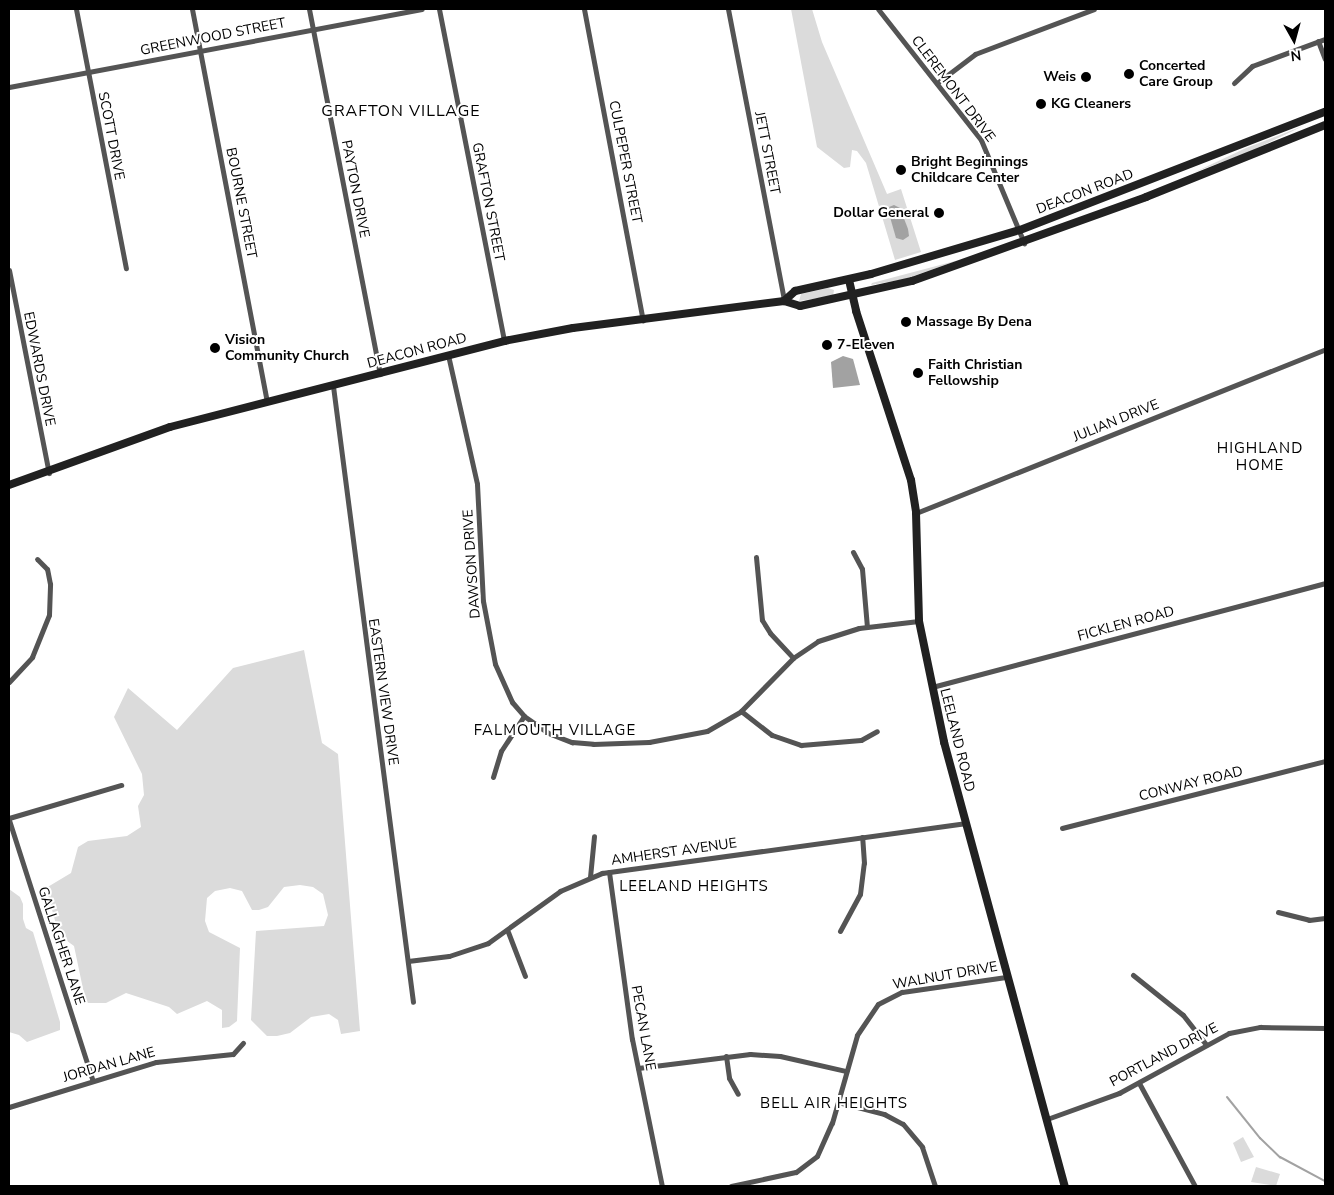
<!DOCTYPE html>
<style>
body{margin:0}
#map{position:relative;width:1334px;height:1195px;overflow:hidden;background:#fff;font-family:"Nunito Sans",sans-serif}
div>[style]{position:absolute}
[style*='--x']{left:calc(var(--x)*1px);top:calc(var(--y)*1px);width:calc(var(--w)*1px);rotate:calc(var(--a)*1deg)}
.green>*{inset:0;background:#dbdbdb}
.water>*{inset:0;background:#a2a2a2}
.stream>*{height:2px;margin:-1px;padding:0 1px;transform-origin:1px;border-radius:1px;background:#a2a2a2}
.minor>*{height:5px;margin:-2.5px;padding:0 2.5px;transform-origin:2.5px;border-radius:2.5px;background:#545454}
.secondary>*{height:8px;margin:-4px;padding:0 4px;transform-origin:4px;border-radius:4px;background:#212121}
.dots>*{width:14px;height:14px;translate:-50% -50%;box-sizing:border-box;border:2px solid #fff;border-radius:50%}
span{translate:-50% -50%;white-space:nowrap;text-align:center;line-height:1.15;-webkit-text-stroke:4px #fff;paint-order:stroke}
.street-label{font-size:14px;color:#000}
.poi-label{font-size:14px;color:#000;font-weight:700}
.left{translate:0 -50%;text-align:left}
.right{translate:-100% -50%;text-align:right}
.neighbourhood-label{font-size:15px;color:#000;letter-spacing:1px}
.quarter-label{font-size:16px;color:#000;letter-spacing:1px}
.frame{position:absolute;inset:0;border:10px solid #000;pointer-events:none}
.north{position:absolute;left:1269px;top:15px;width:50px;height:50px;-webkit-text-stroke:4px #fff;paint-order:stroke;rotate:173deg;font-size:14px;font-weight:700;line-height:20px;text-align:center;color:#000}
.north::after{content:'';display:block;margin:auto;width:18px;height:22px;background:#000;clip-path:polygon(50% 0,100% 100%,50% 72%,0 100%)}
</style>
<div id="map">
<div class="green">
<div style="clip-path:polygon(791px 9px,812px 9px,822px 42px,887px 194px,901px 189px,921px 252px,895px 260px,866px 163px,857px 151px,852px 150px,850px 167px,844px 168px,817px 147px)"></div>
<div style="clip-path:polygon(1303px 126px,1249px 152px,1195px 172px,1246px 148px)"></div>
<div style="clip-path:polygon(959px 260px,905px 279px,871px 285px,872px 283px)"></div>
<div style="clip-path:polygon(828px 288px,834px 290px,833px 296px,799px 301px,801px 294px)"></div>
<div style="clip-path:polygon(304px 650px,322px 743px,338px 754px,360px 1031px,341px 1034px,338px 1020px,329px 1014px,311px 1017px,290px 1033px,277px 1036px,267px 1036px,251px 1020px,256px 931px,324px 926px,328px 915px,323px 894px,313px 887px,300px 885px,284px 887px,268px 907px,259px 910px,252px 910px,242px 891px,230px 888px,215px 891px,207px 898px,205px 921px,209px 932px,240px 948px,237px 1021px,229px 1027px,222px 1028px,222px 1010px,207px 1001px,177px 1014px,169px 1007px,126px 993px,106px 1003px,86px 1003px,74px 946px,59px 935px,46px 888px,71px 873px,78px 847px,88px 841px,127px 836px,141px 827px,138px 806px,144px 795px,142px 774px,114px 717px,128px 688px,177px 730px,233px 668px)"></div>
<div style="clip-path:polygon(9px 889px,20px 897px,23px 904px,23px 919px,26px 928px,33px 932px,60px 1022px,60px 1030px,27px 1042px,19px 1035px,9px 1032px)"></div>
<div style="clip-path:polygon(1243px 1137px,1254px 1157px,1241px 1162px,1233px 1143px)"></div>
<div style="clip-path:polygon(1256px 1167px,1280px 1174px,1276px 1186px,1251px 1182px)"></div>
</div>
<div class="water">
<div style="clip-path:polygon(894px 205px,900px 208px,908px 229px,909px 236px,903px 240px,896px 238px,890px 217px,889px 207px)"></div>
<div style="clip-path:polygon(843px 356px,853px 359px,860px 385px,833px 388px,831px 362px)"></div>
</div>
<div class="stream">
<div style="--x:1227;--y:1097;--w:53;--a:51.2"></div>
<div style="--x:1260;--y:1138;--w:28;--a:44"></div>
<div style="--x:1280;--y:1157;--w:51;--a:28.1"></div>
</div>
<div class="minor">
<div style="--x:76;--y:9;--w:264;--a:79.1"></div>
<div style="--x:192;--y:9;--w:399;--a:79.2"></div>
<div style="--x:309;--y:9;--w:372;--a:79"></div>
<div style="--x:439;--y:9;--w:338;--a:78.9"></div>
<div style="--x:584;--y:9;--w:317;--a:79.3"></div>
<div style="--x:728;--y:9;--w:297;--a:79.1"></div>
<div style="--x:878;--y:9;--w:167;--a:51.8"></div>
<div style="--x:981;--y:140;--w:112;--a:67.3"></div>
<div style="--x:1318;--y:41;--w:19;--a:69"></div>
<div style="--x:937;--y:83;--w:48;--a:-37.3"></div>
<div style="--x:975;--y:54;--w:127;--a:-20.7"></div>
<div style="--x:1234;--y:83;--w:25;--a:-43"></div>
<div style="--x:1252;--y:66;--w:78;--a:-20.3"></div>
<div style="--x:9;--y:87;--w:420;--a:-10.7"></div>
<div style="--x:9;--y:270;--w:207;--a:78.9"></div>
<div style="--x:448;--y:355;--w:132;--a:77.3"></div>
<div style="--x:477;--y:484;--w:117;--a:87.1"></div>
<div style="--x:483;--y:601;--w:64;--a:79.2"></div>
<div style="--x:495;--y:664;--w:42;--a:65.9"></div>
<div style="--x:512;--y:702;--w:18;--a:49"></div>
<div style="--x:524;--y:716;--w:29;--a:35"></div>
<div style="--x:548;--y:733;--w:26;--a:21"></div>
<div style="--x:572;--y:742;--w:21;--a:5"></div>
<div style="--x:593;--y:744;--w:56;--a:-2"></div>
<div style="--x:649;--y:742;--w:59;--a:-10.7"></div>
<div style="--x:707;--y:731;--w:39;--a:-30"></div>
<div style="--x:741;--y:711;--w:74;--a:-45.5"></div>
<div style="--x:793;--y:658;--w:30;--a:-34"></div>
<div style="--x:818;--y:641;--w:43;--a:-17.6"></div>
<div style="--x:859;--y:628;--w:60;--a:-6.7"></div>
<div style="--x:333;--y:386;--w:621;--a:82.6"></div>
<div style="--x:916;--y:513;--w:441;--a:-21.8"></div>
<div style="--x:853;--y:552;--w:19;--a:62"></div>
<div style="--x:862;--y:569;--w:58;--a:85.1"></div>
<div style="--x:756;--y:557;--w:63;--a:84.6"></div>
<div style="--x:762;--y:620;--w:15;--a:58"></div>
<div style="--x:770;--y:633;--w:34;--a:47"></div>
<div style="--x:9;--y:682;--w:34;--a:-47"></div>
<div style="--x:32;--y:657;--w:45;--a:-68"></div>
<div style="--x:49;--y:615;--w:31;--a:-88"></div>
<div style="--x:50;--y:584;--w:15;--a:-101"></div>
<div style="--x:47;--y:569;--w:14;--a:-135"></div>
<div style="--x:932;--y:687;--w:407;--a:-14.8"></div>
<div style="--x:741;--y:711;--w:39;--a:38"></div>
<div style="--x:772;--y:735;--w:31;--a:19"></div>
<div style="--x:801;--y:745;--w:60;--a:-4.8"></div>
<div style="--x:861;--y:740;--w:18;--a:-29"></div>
<div style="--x:493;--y:777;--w:27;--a:-73"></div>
<div style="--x:501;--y:751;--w:42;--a:-56.7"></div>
<div style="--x:9;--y:818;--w:117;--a:-16.4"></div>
<div style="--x:9;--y:820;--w:272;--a:72.2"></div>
<div style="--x:1062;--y:828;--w:271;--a:-14.3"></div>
<div style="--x:609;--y:872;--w:169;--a:82.2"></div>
<div style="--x:632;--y:1039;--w:150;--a:78.5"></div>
<div style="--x:590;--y:877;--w:41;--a:-84.4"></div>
<div style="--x:1278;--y:912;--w:32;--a:14"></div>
<div style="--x:1309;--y:920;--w:16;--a:-7"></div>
<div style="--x:840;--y:931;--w:42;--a:-61.6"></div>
<div style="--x:860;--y:894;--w:31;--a:-83"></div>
<div style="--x:864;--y:863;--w:26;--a:-94"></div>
<div style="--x:508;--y:932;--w:47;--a:68.9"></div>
<div style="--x:408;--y:961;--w:41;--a:-7"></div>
<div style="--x:449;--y:956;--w:41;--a:-18.4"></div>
<div style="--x:488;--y:943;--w:89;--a:-35.8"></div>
<div style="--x:560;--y:891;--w:46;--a:-23.2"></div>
<div style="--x:602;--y:873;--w:366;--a:-7.8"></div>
<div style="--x:1133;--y:975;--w:64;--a:38.7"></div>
<div style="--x:1183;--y:1015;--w:36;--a:52"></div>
<div style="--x:726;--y:1056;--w:22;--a:82"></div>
<div style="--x:729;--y:1078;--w:18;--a:61"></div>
<div style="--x:638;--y:1068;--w:113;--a:-7.1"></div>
<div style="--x:750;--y:1054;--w:30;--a:4"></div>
<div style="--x:780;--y:1056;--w:68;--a:12.8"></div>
<div style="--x:1139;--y:1083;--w:117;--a:61.5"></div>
<div style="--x:838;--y:1102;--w:48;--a:14.6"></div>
<div style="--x:884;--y:1114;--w:21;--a:28"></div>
<div style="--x:903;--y:1124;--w:30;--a:50"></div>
<div style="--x:922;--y:1147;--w:41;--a:71.6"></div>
<div style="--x:9;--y:1107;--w:154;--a:-17"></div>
<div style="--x:156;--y:1062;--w:77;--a:-5.9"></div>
<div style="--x:233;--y:1054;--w:15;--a:-48"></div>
<div style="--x:1047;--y:1119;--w:77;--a:-19.9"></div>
<div style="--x:1119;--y:1093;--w:125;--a:-28.6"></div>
<div style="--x:1229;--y:1033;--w:32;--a:-11"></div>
<div style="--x:1260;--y:1027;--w:65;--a:0.9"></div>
<div style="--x:731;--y:1186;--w:66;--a:-12.2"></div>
<div style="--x:796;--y:1172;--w:26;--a:-37"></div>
<div style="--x:817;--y:1156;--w:36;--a:-66"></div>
<div style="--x:832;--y:1123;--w:91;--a:-74.1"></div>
<div style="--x:857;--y:1035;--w:37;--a:-56"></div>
<div style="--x:878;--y:1004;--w:27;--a:-27"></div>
<div style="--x:902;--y:992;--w:105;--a:-8.2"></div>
</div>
<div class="secondary">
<div style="--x:849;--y:280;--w:32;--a:77"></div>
<div style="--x:856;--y:311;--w:178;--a:72"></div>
<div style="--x:911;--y:480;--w:33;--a:81"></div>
<div style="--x:916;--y:513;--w:108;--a:88.4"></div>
<div style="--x:919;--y:621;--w:124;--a:78.3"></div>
<div style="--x:944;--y:742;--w:460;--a:74.8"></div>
<div style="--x:784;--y:301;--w:15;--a:-42"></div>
<div style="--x:795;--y:291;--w:78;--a:-12.6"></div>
<div style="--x:871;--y:274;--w:155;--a:-16.5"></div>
<div style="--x:1020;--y:230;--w:327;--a:-21.2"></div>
<div style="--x:9;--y:485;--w:171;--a:-19.8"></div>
<div style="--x:170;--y:427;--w:345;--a:-14.4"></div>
<div style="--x:504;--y:341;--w:70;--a:-10.7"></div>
<div style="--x:573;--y:328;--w:213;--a:-7.3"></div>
<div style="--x:784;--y:301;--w:17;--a:17"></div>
<div style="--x:800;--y:306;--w:115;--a:-12.6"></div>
<div style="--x:912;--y:281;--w:249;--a:-19.7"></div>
<div style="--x:1146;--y:197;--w:193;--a:-21.9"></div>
</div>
<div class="dots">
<div style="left:1129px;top:74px;background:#000"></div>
<div style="left:1086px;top:77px;background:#000"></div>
<div style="left:1041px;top:104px;background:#000"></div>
<div style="left:901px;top:170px;background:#000"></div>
<div style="left:939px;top:213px;background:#000"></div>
<div style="left:906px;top:322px;background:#000"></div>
<div style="left:827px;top:345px;background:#000"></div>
<div style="left:215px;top:348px;background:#000"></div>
<div style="left:918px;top:373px;background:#000"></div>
</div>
<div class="street-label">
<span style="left:213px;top:37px;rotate:-11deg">GREENWOOD STREET</span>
<span style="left:953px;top:89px;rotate:53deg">CLEREMONT DRIVE</span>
<span style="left:111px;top:136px;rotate:79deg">SCOTT DRIVE</span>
<span style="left:767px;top:153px;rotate:79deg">JETT STREET</span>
<span style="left:625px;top:162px;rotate:79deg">CULPEPER STREET</span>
<span style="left:355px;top:189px;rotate:79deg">PAYTON DRIVE</span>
<span style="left:1085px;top:192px;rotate:-21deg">DEACON ROAD</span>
<span style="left:488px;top:202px;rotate:79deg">GRAFTON STREET</span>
<span style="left:241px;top:203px;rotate:79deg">BOURNE STREET</span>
<span style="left:417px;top:351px;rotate:-15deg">DEACON ROAD</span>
<span style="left:39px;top:369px;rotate:79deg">EDWARDS DRIVE</span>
<span style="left:1116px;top:421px;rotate:-22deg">JULIAN DRIVE</span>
<span style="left:472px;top:564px;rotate:-94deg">DAWSON DRIVE</span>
<span style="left:1126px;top:624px;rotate:-15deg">FICKLEN ROAD</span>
<span style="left:383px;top:692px;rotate:82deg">EASTERN VIEW DRIVE</span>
<span style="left:957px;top:740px;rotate:76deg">LEELAND ROAD</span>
<span style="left:1191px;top:784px;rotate:-14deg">CONWAY ROAD</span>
<span style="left:674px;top:852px;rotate:-8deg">AMHERST AVENUE</span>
<span style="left:61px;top:946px;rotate:72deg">GALLAGHER LANE</span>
<span style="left:945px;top:976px;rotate:-10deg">WALNUT DRIVE</span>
<span style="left:643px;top:1028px;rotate:80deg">PECAN LANE</span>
<span style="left:1164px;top:1055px;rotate:-28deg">PORTLAND DRIVE</span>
<span style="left:109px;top:1065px;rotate:-16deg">JORDAN LANE</span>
</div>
<div class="poi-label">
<span class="left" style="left:1139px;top:74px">Concerted<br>Care Group</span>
<span class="right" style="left:1076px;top:77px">Weis</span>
<span class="left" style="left:1051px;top:104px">KG Cleaners</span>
<span class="left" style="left:911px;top:170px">Bright Beginnings<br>Childcare Center</span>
<span class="right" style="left:929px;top:213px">Dollar General</span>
<span class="left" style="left:916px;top:322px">Massage By Dena</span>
<span class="left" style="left:225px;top:348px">Vision<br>Community Church</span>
<span class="left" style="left:837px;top:345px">7-Eleven</span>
<span class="left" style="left:928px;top:373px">Faith Christian<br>Fellowship</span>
</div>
<div class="neighbourhood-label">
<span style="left:1260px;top:457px">HIGHLAND<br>HOME</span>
<span style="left:555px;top:731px">FALMOUTH VILLAGE</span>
<span style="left:694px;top:887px">LEELAND HEIGHTS</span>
<span style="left:834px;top:1104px">BELL AIR HEIGHTS</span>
</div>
<div class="quarter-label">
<span style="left:401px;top:111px">GRAFTON VILLAGE</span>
</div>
<div class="frame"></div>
<div class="north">N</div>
</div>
